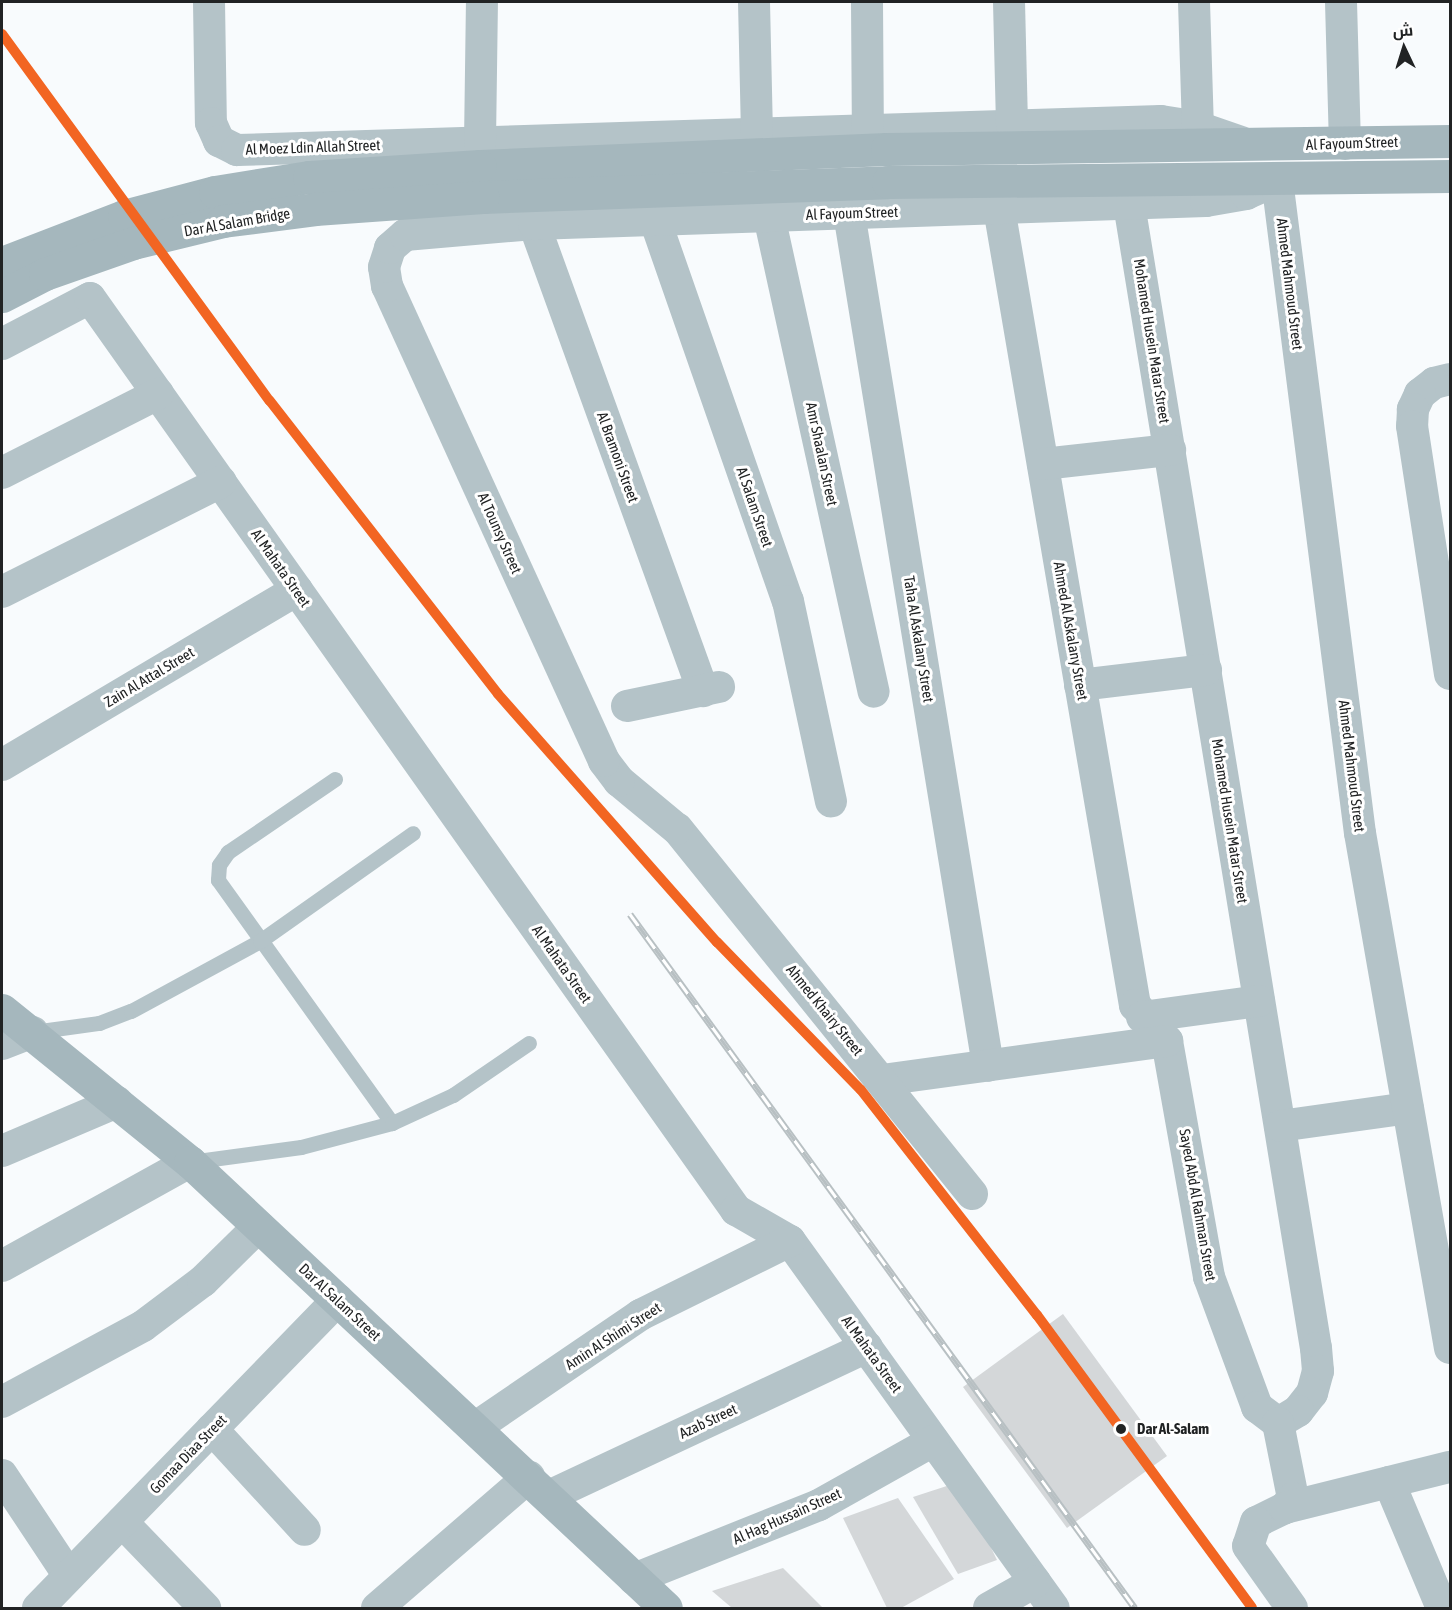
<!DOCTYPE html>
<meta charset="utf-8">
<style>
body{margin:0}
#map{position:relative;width:1452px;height:1610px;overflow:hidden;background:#f8fbfd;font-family:"Asap Condensed",Cairo,sans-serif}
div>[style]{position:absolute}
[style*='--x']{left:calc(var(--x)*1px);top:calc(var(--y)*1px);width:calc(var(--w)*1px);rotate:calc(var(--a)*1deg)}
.building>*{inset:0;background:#d4d7d9}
.lane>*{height:15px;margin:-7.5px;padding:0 7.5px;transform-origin:7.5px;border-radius:7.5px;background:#b4c3c8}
.street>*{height:32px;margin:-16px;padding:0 16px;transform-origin:16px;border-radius:16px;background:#b4c3c8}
.secondary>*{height:33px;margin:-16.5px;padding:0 16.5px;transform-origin:16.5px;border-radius:16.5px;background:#a5b7bd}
.rail>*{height:7px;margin-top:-3.5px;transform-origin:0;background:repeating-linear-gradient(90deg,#fff 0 14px,#b8c0c3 0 28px);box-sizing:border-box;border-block:2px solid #b8c0c3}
.secondary-bridge>*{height:33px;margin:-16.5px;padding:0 16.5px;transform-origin:16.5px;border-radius:16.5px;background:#a5b7bd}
.metro-1>*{height:10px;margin:-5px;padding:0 5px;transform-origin:5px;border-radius:5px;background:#f26522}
.dots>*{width:16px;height:16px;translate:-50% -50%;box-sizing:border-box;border:3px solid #fff;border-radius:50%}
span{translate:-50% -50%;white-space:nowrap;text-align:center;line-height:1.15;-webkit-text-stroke:6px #fff;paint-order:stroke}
.street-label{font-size:15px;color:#212324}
.stop-label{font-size:15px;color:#212324;font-weight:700}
.left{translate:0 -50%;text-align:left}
.frame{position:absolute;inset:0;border:3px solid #212324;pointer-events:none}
.north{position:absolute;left:1374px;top:18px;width:60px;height:60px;-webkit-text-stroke:4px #fff;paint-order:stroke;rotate:356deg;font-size:16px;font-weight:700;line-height:24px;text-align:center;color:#212324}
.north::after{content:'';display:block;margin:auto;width:21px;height:27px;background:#212324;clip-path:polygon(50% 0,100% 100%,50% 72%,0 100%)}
</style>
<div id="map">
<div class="building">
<div style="clip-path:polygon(1063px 1314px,1167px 1456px,1067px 1528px,963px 1387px)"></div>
<div style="clip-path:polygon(959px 1482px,997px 1560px,958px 1574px,913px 1497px)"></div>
<div style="clip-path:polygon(898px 1498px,954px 1579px,901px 1608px,887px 1608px,843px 1518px)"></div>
<div style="clip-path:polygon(783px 1568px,823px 1608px,732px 1608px,712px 1591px)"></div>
</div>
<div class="lane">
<div style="--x:335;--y:779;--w:130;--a:145.7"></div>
<div style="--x:228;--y:852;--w:16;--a:125"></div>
<div style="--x:219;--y:865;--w:15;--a:94"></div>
<div style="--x:218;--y:880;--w:299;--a:54.4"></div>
<div style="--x:33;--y:1032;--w:67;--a:-7.8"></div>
<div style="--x:99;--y:1023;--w:34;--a:-21"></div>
<div style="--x:131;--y:1011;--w:147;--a:-28.5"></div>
<div style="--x:260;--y:941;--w:187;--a:-35.2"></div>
<div style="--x:190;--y:1162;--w:112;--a:-7.7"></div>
<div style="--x:301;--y:1147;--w:94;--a:-14.8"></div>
<div style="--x:392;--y:1123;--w:67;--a:-24.7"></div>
<div style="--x:453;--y:1095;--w:92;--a:-34.4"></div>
</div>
<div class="street">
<div style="--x:209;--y:2;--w:121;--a:89.1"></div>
<div style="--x:211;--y:123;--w:20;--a:66"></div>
<div style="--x:219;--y:141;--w:20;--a:27"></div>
<div style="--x:237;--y:150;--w:924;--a:-1.8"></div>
<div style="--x:1161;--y:121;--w:37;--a:9"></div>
<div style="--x:1198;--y:127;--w:46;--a:19.2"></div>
<div style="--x:754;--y:2;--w:132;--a:88.7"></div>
<div style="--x:867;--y:2;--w:129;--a:89.6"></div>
<div style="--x:1009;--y:2;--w:124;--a:88.6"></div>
<div style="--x:1194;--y:2;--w:125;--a:88.2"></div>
<div style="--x:1341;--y:2;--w:142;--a:88.4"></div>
<div style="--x:480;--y:142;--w:140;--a:-89.2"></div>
<div style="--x:1129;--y:204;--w:1159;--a:80.72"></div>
<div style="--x:1316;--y:1348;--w:23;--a:85"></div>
<div style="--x:1318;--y:1371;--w:23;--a:105"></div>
<div style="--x:1312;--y:1393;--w:23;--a:128"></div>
<div style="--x:1298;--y:1411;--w:23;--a:149"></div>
<div style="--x:999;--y:208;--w:809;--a:80.32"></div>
<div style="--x:1135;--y:1005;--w:48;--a:48.4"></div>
<div style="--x:1167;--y:1041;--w:240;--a:79.9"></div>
<div style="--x:1209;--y:1277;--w:139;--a:69.7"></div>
<div style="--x:1257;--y:1407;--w:26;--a:37"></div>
<div style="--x:849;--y:213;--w:864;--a:80.74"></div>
<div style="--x:769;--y:216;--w:487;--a:77.6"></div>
<div style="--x:655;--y:220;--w:404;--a:70.8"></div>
<div style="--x:788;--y:601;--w:205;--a:77.9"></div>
<div style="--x:534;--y:224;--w:497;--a:70.1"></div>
<div style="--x:2;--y:344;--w:99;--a:-27.6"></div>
<div style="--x:90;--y:298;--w:1118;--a:54.69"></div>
<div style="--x:736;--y:1210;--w:62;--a:29.9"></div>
<div style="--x:790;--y:1241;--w:452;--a:54.3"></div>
<div style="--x:1450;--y:379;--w:16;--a:166"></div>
<div style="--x:1434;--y:383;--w:18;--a:142"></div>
<div style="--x:1420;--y:394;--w:17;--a:115"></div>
<div style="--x:1413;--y:409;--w:17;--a:93"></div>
<div style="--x:1412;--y:426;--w:251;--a:81.3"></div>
<div style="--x:1043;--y:464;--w:128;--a:-6.3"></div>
<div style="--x:2;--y:473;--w:175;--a:-26.9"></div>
<div style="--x:2;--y:592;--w:245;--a:-26.7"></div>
<div style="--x:1080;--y:685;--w:127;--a:-6.8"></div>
<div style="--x:627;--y:706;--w:94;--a:-11.7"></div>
<div style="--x:2;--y:765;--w:343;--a:-30.7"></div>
<div style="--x:1142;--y:1017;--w:118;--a:-7.8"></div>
<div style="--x:2;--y:1044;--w:33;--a:-21"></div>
<div style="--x:882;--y:1080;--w:288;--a:-7.8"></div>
<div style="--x:1280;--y:1126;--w:129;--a:-8"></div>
<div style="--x:2;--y:1151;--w:125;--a:-23.1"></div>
<div style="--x:972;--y:1194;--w:469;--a:-128.9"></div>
<div style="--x:677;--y:829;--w:75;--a:-140.4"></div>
<div style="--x:619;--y:781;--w:25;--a:-127"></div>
<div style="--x:604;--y:761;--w:522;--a:-114.55"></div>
<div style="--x:387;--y:286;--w:19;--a:-99"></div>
<div style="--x:384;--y:267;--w:20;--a:-72"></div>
<div style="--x:390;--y:248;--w:20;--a:-41"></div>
<div style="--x:405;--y:235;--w:129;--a:-4.9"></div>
<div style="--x:534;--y:224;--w:672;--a:-1.96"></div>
<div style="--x:1206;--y:201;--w:41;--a:-9.9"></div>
<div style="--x:1246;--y:194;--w:34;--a:-24"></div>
<div style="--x:1277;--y:180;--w:658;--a:82.76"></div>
<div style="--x:1360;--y:833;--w:523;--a:80.09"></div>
<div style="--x:2;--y:1266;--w:215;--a:-29"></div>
<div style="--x:2;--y:1402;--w:160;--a:-28.3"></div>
<div style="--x:143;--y:1326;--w:75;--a:-36.9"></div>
<div style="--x:203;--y:1281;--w:78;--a:-44.5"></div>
<div style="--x:1278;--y:1423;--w:76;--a:78.7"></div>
<div style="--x:1293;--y:1498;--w:13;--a:129"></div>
<div style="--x:1285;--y:1508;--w:32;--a:154"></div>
<div style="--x:1256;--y:1522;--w:25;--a:108"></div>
<div style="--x:1248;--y:1546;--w:76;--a:54.6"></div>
<div style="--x:476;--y:1427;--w:199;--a:-34.3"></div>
<div style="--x:640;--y:1315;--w:167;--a:-26.3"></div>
<div style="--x:212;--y:1429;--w:137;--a:47.4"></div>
<div style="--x:2;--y:1475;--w:121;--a:56.4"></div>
<div style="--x:1389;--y:1482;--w:137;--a:67.2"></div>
<div style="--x:549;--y:1496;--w:351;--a:-25.1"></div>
<div style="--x:1285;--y:1508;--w:170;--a:-14"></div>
<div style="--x:122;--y:1522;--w:120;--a:46"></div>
<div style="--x:634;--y:1579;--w:199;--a:-21.8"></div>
<div style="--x:819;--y:1505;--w:131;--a:-29.3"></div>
<div style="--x:38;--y:1608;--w:430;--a:-45.8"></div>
<div style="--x:377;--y:1608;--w:201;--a:-40.8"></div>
<div style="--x:989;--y:1608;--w:53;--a:-29.5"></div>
</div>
<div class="secondary">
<div style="--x:480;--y:166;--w:407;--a:-2.4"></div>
<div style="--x:887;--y:149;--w:563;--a:-0.81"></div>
<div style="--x:483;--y:197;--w:405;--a:-2.1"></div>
<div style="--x:888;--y:182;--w:562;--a:-0.61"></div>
<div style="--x:2;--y:1010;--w:242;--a:39"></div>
<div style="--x:190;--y:1162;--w:652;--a:43.14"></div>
</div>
<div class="rail">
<div style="--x:630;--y:914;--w:858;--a:53.96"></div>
</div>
<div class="secondary-bridge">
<div style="--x:2;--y:263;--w:131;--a:-21.1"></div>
<div style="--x:124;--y:216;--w:94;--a:-14.8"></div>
<div style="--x:215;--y:192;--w:95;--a:-9.1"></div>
<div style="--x:309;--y:177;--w:171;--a:-3.7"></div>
<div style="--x:2;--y:296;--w:48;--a:-27.1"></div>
<div style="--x:45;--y:274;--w:93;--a:-19.4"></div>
<div style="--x:133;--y:243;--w:93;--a:-13.7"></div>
<div style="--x:223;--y:221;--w:93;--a:-7.4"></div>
<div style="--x:315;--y:209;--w:168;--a:-4.1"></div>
</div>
<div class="metro-1">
<div style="--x:2;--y:34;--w:454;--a:53.9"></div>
<div style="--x:270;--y:401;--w:371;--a:52.1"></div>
<div style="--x:498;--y:694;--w:331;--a:48.6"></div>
<div style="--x:717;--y:942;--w:206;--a:45.8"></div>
<div style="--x:861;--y:1090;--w:286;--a:52"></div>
<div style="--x:1037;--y:1315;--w:363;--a:53.7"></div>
</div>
<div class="dots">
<div style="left:1121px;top:1429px;background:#212324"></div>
</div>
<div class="street-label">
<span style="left:1352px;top:143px;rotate:-2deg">Al Fayoum Street</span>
<span style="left:313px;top:147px;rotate:-2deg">Al Moez Ldin Allah Street</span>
<span style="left:852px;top:213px;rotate:-2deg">Al Fayoum Street</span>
<span style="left:237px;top:222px;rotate:-10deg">Dar Al Salam Bridge</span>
<span style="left:1290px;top:284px;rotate:83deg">Ahmed Mahmoud Street</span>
<span style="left:1152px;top:341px;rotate:81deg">Mohamed Husein Matar Street</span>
<span style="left:822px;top:454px;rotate:78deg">Amr Shaalan Street</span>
<span style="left:618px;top:457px;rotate:70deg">Al Bramoni Street</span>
<span style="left:755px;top:507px;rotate:71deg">Al Salam Street</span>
<span style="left:500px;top:533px;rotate:66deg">Al Tounsy Street</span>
<span style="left:281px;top:568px;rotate:55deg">Al Mahata Street</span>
<span style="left:1071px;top:631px;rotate:80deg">Ahmed Al Askalany Street</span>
<span style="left:919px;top:639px;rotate:81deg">Taha Al Askalany Street</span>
<span style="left:149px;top:677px;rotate:-31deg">Zain Al Attal Street</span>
<span style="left:1352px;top:766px;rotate:83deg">Ahmed Mahmoud Street</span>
<span style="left:1230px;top:821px;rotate:81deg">Mohamed Husein Matar Street</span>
<span style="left:562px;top:964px;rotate:55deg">Al Mahata Street</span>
<span style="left:825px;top:1010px;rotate:51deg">Ahmed Khairy Street</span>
<span style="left:1198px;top:1205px;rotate:80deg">Sayed Abd Al Rahman Street</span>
<span style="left:340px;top:1302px;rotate:43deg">Dar Al Salam Street</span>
<span style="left:613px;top:1336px;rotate:-33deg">Amin Al Shimi Street</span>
<span style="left:872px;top:1354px;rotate:54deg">Al Mahata Street</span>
<span style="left:708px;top:1421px;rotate:-25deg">Azab Street</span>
<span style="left:188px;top:1454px;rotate:-46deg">Gomaa Diaa Street</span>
<span style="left:787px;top:1516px;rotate:-24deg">Al Hag Hussain Street</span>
</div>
<div class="stop-label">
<span class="left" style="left:1137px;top:1429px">Dar Al-Salam</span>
</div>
<div class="frame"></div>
<div class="north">ش</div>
</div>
